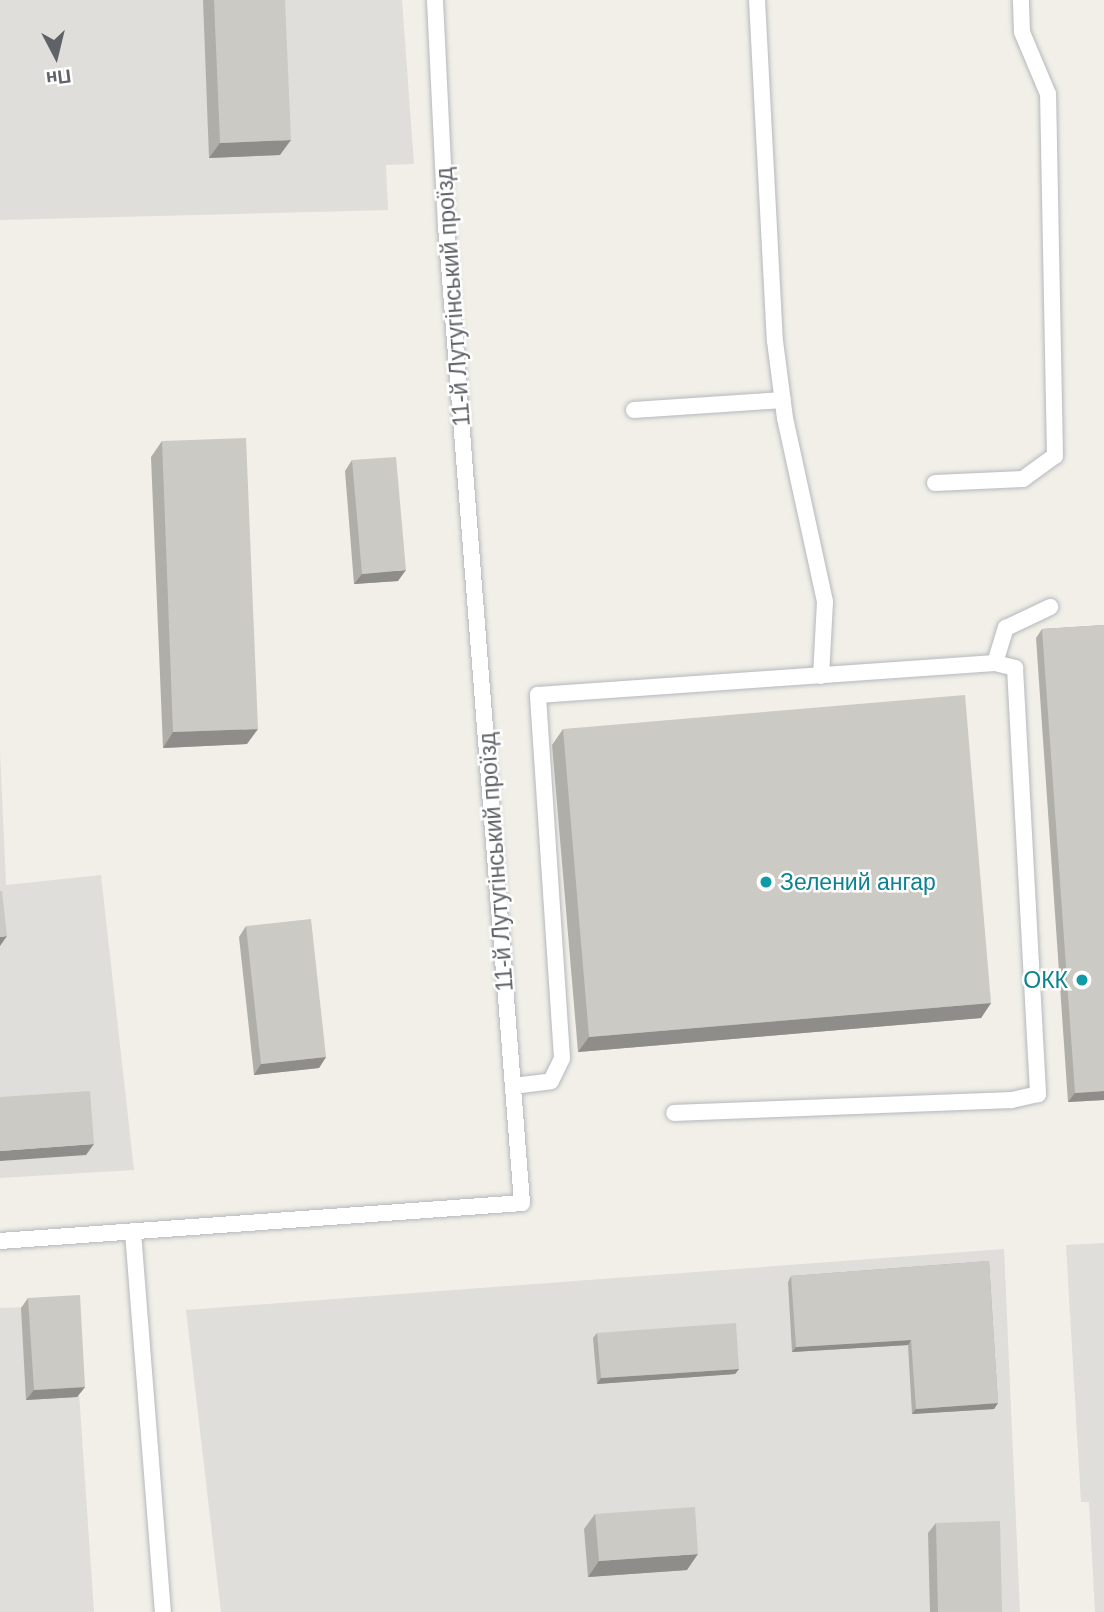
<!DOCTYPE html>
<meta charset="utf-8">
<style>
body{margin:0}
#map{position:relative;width:1104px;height:1612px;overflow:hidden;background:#f1efe8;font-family:Arial,sans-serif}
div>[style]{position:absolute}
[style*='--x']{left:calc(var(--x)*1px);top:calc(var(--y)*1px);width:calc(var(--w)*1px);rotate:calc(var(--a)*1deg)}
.industrial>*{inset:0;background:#e0deda}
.roads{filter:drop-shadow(0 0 2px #b5b8bc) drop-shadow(0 0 2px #b5b8bc)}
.lane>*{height:16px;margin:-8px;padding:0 8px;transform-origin:8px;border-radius:8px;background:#fff}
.wall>*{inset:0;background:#afaea9}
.shaded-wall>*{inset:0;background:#8f8d8a}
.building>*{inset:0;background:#cccac5}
.dots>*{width:19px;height:19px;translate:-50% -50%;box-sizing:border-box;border:4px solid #fff;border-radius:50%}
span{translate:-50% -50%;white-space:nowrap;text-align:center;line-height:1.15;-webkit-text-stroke:5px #fff;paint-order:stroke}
.street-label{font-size:23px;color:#5f6368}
.culture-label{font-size:23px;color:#0d838f}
.left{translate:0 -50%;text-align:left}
.right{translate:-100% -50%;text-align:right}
.north{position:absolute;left:21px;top:21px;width:70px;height:70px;-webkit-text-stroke:5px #fff;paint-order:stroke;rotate:173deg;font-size:19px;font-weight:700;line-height:28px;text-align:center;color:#5f6368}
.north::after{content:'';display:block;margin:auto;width:24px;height:32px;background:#5f6368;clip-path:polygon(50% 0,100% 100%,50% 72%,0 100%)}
</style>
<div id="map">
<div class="industrial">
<div style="clip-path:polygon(0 0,402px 0,414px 164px,386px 165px,388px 210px,0 220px)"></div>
<div style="clip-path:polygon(0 751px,6px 885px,101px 875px,134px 1170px,0 1178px)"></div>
<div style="clip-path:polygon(1104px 1243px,1104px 1612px,1095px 1612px,1089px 1502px,1081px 1502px,1066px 1245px)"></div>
<div style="clip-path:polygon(1004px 1249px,1020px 1612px,221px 1612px,186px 1310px)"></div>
<div style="clip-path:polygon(73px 1305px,94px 1612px,0 1612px,0 1308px)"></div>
</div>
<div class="roads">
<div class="lane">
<div style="--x:757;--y:0;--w:341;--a:87"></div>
<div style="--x:775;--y:341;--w:78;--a:82.6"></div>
<div style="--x:785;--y:418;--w:188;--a:77.7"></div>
<div style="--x:825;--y:602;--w:74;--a:93.1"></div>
<div style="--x:634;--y:410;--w:149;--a:-3.8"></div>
<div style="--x:935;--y:483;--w:88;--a:-2.6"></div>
<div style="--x:1023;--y:479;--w:39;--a:-36"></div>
<div style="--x:1055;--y:456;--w:362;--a:-91.1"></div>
<div style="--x:1048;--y:94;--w:67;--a:-112.8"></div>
<div style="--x:1022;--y:32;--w:32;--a:-92"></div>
<div style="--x:995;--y:663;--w:37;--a:-73"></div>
<div style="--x:1006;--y:628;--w:49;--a:-25.5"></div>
<div style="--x:513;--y:1086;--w:38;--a:-7"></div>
<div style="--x:551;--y:1081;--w:25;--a:-64"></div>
<div style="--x:562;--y:1058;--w:364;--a:-93.8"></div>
<div style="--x:538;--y:695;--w:458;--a:-4"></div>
<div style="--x:995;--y:663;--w:21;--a:14"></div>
<div style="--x:1015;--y:668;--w:427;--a:86.9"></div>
<div style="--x:1038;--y:1094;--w:28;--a:167"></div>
<div style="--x:1011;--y:1100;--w:337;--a:177.8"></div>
<div style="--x:133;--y:1232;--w:381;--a:85.5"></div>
<div style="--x:0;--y:1241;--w:523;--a:-4.16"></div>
<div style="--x:522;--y:1203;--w:980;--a:-94.45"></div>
<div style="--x:446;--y:226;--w:226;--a:-92.8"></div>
</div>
</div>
<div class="wall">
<div style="clip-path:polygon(203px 0,285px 0,280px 155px,209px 158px)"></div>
<div style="clip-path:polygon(162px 441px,247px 744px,163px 748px,151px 457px)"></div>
<div style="clip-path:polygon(352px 460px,398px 581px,354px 584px,345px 471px)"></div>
<div style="clip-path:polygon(1104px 625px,1104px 1100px,1068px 1102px,1036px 638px,1042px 629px)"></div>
<div style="clip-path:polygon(563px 729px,991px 1003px,981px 1018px,578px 1052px,552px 745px)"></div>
<div style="clip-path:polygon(246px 926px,326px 1057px,319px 1068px,254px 1075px,239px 937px)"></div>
<div style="clip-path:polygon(989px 1261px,998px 1403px,994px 1409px,912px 1414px,908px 1345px,792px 1352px,788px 1282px,791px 1276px)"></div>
<div style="clip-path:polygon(28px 1298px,85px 1387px,77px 1397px,26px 1400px,21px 1308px)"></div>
<div style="clip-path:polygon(597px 1333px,739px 1369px,735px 1374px,597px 1384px,593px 1338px)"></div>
<div style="clip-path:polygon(595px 1514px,687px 1570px,588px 1577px,584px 1529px)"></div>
<div style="clip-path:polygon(936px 1523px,1002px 1612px,930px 1612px,928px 1533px)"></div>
</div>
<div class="shaded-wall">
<div style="clip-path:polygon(291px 140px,280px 155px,209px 158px,220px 143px)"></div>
<div style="clip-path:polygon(406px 570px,398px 581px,354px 584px,362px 574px)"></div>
<div style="clip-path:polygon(258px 729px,247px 744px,163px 748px,173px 732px)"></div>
<div style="clip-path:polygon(7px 936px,0 946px,0 937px)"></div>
<div style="clip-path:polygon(991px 1003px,981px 1018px,578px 1052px,589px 1037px)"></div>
<div style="clip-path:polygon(326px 1057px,319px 1068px,254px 1075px,261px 1064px)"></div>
<div style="clip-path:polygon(1104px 1091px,1104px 1100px,1068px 1102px,1075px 1093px)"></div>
<div style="clip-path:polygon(94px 1144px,86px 1155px,0 1161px,0 1151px)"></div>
<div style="clip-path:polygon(911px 1340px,908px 1345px,792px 1352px,796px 1347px)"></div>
<div style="clip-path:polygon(739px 1369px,735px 1374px,597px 1384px,601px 1378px)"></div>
<div style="clip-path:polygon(85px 1387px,77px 1397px,26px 1400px,34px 1390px)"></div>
<div style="clip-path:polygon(998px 1403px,994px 1409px,912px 1414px,916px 1409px)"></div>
<div style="clip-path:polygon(698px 1554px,687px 1570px,588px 1577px,599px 1561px)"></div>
</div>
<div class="building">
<div style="clip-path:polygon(214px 0,285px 0,291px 140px,220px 143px)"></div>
<div style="clip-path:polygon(246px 438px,258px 729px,173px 732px,162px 441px)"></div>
<div style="clip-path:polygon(396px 457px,406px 570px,362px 574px,352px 460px)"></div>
<div style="clip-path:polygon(1104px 625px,1104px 1091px,1075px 1093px,1042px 629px)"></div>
<div style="clip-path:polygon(965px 695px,991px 1003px,589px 1037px,563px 729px)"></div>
<div style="clip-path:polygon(0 891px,2px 891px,7px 936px,0 937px)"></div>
<div style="clip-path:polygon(311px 919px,326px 1057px,261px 1064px,246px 926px)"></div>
<div style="clip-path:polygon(90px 1091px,94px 1144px,0 1151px,0 1097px)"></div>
<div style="clip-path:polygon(989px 1261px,998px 1403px,916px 1409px,911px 1340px,796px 1347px,791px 1276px)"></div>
<div style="clip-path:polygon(80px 1295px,85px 1387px,34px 1390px,28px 1298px)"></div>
<div style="clip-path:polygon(736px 1323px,739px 1369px,601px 1378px,597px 1333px)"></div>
<div style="clip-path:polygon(695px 1507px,698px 1554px,599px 1561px,595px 1514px)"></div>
<div style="clip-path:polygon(1000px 1521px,1002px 1612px,938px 1612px,936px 1523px)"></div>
</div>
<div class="dots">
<div style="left:766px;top:882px;background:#0f9aa8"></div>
<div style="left:1082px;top:980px;background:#0f9aa8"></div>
</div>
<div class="street-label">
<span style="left:453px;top:297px;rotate:-94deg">11-й Лутугінський проїзд</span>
<span style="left:496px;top:862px;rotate:-94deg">11-й Лутугінський проїзд</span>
</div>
<div class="culture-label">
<span class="left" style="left:780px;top:882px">Зелений ангар</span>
<span class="right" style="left:1068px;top:980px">ОКК</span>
</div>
<div class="north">Пн</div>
</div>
